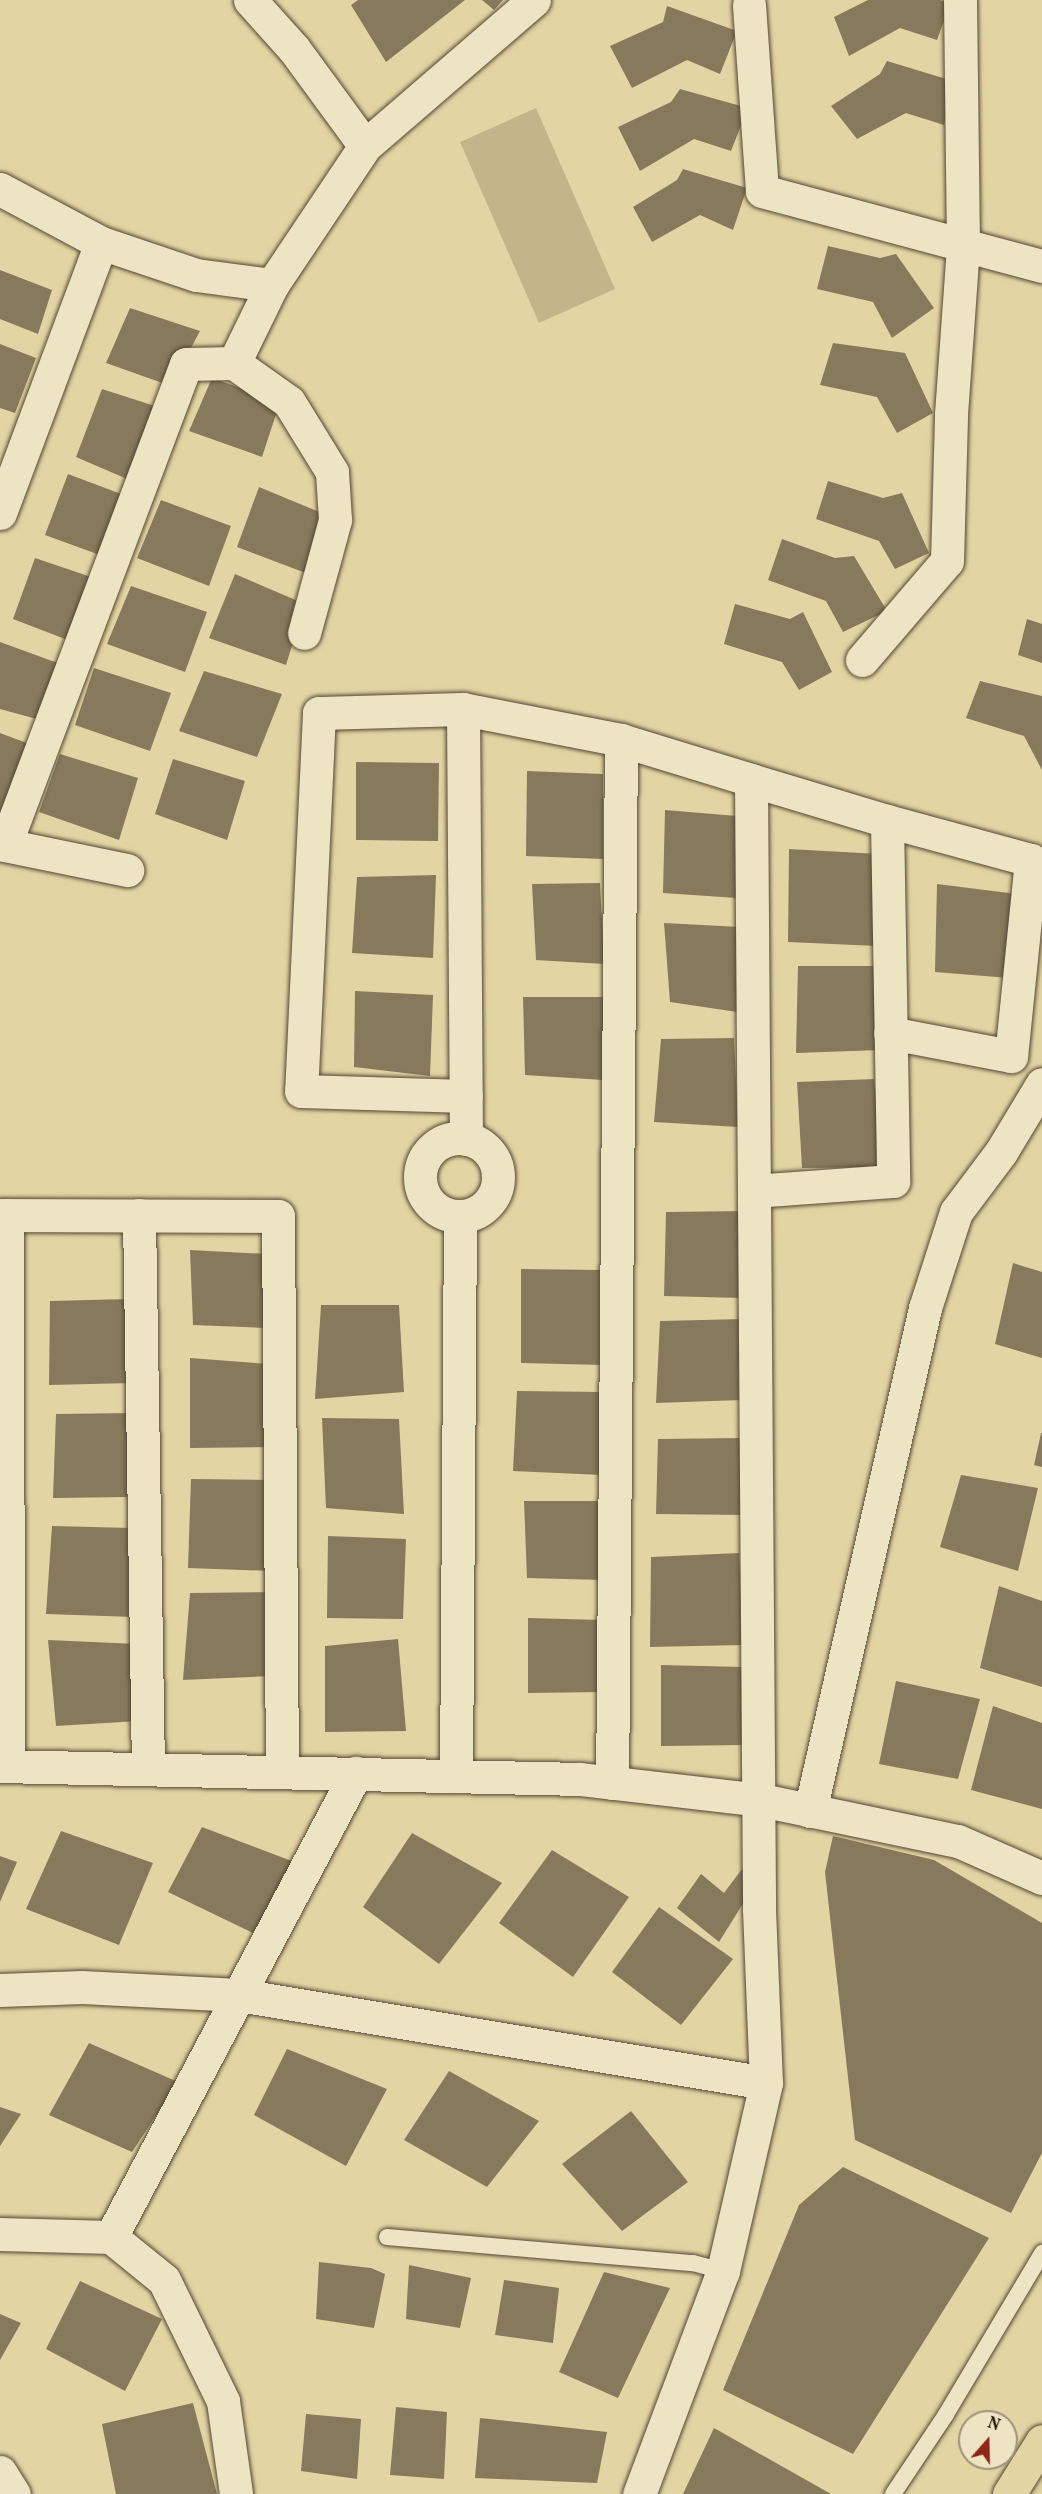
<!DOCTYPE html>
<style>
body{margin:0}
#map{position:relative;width:1042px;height:2494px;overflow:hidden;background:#e3d5a3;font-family:Vollkorn,serif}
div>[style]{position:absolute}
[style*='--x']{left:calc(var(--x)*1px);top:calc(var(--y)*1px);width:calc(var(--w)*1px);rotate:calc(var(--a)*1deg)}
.green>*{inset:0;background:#c2b58a}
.building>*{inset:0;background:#877a5c}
.roads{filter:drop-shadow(0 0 2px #534734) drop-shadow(0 0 2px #534734)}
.lane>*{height:16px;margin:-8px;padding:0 8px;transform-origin:8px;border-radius:8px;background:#ede4c3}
.street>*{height:33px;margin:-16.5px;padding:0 16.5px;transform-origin:16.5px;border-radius:16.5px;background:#ede4c3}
.street>.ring{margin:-16.5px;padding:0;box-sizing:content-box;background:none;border:33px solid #ede4c3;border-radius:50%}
.highway>*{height:33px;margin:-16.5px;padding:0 16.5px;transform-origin:16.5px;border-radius:16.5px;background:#e3d5a3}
span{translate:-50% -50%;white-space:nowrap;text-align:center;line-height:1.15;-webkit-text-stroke:5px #ede4c3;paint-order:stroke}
.north{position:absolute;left:958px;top:2410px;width:60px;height:60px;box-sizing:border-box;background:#ede4c3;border:2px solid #9c927b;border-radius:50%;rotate:20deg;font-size:16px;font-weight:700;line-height:24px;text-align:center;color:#23180f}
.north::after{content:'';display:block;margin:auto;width:21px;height:27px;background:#8f2418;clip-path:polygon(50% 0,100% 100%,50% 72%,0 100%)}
</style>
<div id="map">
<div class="green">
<div style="clip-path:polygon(536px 108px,615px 289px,539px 323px,460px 142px)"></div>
</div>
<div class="building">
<div style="clip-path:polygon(358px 0,465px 0,386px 62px,351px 5px)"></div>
<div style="clip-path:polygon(482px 0,503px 0,494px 10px)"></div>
<div style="clip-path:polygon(868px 0,940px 0,950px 4px,937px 40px,900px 28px,849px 56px,834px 17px)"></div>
<div style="clip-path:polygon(667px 6px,737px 31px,720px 74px,687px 60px,632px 88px,610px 46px,663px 22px)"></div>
<div style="clip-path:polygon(887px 61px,953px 81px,944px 125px,906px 113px,857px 139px,831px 106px,880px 74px)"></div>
<div style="clip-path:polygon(680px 89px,748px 108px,731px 151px,694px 139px,640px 171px,618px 127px,671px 102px)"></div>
<div style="clip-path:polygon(683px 169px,747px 188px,733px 230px,700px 215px,652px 242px,633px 207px,677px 180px)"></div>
<div style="clip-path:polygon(828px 246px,880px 258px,896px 254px,934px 308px,892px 338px,873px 302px,817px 289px)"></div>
<div style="clip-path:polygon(0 270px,52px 290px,38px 334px,0 319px)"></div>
<div style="clip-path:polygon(130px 308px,200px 331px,171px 386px,106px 363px)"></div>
<div style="clip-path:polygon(833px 343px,905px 353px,933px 413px,897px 433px,877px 397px,820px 385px)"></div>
<div style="clip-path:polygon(0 344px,36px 358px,15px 413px,0 408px)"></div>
<div style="clip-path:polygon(212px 378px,280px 402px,262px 457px,189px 431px)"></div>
<div style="clip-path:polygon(102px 389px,161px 408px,134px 482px,76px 457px)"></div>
<div style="clip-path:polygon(68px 474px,129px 497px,108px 558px,45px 535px)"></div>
<div style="clip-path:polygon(828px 481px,883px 498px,902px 493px,929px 553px,895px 569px,879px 541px,816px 519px)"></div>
<div style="clip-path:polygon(259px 487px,329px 516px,311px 575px,237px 547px)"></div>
<div style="clip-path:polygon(161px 500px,231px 526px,209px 586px,137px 558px)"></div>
<div style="clip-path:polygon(782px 539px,835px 558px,854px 556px,887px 611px,843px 632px,826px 601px,768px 580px)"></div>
<div style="clip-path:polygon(35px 558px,97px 579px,73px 642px,13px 619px)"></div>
<div style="clip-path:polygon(235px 574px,305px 604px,286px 665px,209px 638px)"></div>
<div style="clip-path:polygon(131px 586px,207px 612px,185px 672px,107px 644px)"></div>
<div style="clip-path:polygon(735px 604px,790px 619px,803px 612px,832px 672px,799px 690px,782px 662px,724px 644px)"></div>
<div style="clip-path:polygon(1027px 619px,1042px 624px,1042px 663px,1018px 655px)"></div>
<div style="clip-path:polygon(0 642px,66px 666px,44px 721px,0 709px)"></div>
<div style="clip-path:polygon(94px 668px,171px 693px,150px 751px,75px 725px)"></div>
<div style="clip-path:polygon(204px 671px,282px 694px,257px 757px,179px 731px)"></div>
<div style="clip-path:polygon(980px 681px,1042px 696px,1042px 770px,1024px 736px,966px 718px)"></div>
<div style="clip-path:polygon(0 733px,35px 746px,0 815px)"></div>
<div style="clip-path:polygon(60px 754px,138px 778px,119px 840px,39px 812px)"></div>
<div style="clip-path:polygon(173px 759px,245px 781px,227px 840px,155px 814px)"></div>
<div style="clip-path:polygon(356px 762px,439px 763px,438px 841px,356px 840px)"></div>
<div style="clip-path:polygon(527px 771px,603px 774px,603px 859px,526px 856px)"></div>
<div style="clip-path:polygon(665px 810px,737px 816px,737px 898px,663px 893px)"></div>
<div style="clip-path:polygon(789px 849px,879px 854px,877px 946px,788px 942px)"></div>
<div style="clip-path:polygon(436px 875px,433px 958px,352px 953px,357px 877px)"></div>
<div style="clip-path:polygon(600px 883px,604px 964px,536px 960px,532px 884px)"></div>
<div style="clip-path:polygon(937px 884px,1017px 894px,1009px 978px,935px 972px)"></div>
<div style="clip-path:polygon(664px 923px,740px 927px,744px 1013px,670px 1002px)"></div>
<div style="clip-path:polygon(798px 966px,880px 966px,881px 1050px,796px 1053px)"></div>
<div style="clip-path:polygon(355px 991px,433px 995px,430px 1076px,354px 1067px)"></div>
<div style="clip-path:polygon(523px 997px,604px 997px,603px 1080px,525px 1075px)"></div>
<div style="clip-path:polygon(734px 1038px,738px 1127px,654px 1122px,661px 1039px)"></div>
<div style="clip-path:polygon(874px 1079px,883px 1167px,802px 1168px,797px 1082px)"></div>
<div style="clip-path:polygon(745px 1211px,741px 1298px,664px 1296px,666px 1212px)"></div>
<div style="clip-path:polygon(190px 1250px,268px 1254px,269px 1328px,193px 1325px)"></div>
<div style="clip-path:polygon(1013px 1263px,1042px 1272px,1042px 1358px,995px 1344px)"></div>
<div style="clip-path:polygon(521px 1269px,601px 1270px,603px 1365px,521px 1363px)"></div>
<div style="clip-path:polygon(129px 1299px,132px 1383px,49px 1385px,50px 1301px)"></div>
<div style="clip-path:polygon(321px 1305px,399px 1305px,404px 1392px,315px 1399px)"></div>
<div style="clip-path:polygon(744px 1319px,741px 1400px,656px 1403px,660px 1321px)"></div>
<div style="clip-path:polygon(190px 1358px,268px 1364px,268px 1447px,190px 1448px)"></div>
<div style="clip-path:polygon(517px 1391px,600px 1392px,602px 1475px,513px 1471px)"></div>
<div style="clip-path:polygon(132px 1413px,127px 1497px,53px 1498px,56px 1414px)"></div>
<div style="clip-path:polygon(322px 1418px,399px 1419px,404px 1514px,326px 1508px)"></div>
<div style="clip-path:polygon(1041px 1433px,1042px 1433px,1042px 1467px,1034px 1465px)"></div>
<div style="clip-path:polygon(742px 1438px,745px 1515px,656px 1514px,658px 1439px)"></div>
<div style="clip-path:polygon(961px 1475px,1038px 1488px,1018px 1571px,940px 1547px)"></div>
<div style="clip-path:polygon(191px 1479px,270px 1480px,273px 1571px,188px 1568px)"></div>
<div style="clip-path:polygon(524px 1501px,600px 1501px,603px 1580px,527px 1578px)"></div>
<div style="clip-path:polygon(52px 1526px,133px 1528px,134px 1617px,46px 1614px)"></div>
<div style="clip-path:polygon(328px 1536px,406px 1539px,403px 1619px,327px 1618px)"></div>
<div style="clip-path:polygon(739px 1553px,743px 1645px,650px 1647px,651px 1557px)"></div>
<div style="clip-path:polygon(999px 1586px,1042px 1601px,1042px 1687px,980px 1668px)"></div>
<div style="clip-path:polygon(274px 1592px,270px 1676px,183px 1680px,190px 1593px)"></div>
<div style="clip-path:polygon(528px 1618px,602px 1620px,602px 1692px,528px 1693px)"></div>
<div style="clip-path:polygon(398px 1639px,406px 1731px,325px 1732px,325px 1646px)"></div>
<div style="clip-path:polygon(48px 1640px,137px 1644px,139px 1721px,56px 1726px)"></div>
<div style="clip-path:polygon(661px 1665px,744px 1667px,744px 1745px,661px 1746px)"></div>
<div style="clip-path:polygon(896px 1681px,980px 1699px,958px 1779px,879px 1764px)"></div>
<div style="clip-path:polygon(993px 1706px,1042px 1723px,1042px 1809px,971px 1790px)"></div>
<div style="clip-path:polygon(202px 1827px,297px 1863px,253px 1933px,168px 1892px)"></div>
<div style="clip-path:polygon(61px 1831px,153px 1863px,119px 1945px,26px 1909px)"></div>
<div style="clip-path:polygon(412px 1833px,502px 1883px,439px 1964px,363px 1907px)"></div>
<div style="clip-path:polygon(833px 1836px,934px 1860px,1042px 1923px,1042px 2153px,1011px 2213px,855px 2140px,825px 1872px)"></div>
<div style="clip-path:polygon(552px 1850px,629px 1897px,573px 1977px,499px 1923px)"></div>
<div style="clip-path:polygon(0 1856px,17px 1862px,0 1902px)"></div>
<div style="clip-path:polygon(742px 1869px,754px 1886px,719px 1942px,677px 1908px,701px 1874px,724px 1893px)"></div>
<div style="clip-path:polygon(659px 1907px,733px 1959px,681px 2025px,612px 1972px)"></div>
<div style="clip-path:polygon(89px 2043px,178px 2082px,132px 2152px,49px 2115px)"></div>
<div style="clip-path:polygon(287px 2049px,387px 2089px,346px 2166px,254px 2115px)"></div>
<div style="clip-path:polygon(449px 2071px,539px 2121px,487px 2187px,404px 2140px)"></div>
<div style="clip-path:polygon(0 2107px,21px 2114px,0 2146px)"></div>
<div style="clip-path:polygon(631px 2111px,688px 2182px,622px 2231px,562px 2164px)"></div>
<div style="clip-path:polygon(843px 2167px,989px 2238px,853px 2454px,723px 2390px,799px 2205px)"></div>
<div style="clip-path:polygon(319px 2262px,371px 2268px,385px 2274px,374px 2328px,316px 2319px)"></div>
<div style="clip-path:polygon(409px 2265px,471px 2278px,460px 2328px,406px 2319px)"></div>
<div style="clip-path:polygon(604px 2272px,670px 2288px,618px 2398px,559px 2372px)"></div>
<div style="clip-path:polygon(504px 2280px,559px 2288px,553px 2343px,495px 2335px)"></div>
<div style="clip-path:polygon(80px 2281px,162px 2319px,125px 2391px,46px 2349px)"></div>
<div style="clip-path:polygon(0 2314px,21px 2323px,0 2360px)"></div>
<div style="clip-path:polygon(193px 2403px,217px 2494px,116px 2494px,102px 2424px)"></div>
<div style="clip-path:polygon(396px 2407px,447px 2412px,444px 2479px,390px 2475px)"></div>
<div style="clip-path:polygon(306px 2414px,361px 2419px,357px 2479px,301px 2471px)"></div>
<div style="clip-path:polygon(480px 2418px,607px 2432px,597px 2483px,475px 2478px)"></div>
<div style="clip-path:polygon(714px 2428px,831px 2494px,683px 2494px)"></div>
</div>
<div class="roads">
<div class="lane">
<div style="--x:387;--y:2237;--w:307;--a:4.9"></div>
<div style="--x:693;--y:2263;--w:31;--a:15"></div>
<div style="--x:893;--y:2494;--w:94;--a:-56.3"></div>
<div style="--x:945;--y:2416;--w:190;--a:-59.2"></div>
</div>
<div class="street">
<div style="--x:250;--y:0;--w:66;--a:48.1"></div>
<div style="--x:294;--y:49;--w:120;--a:53.8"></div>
<div style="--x:749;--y:5;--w:186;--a:86"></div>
<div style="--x:762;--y:191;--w:290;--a:15"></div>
<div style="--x:0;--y:189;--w:115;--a:28.1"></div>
<div style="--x:101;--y:243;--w:100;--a:18.6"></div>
<div style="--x:196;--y:275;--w:77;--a:7.5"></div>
<div style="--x:234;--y:363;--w:87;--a:-64"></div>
<div style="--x:272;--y:285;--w:167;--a:-56.2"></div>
<div style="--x:365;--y:146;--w:223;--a:-40.8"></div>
<div style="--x:0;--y:513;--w:288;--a:-69.5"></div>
<div style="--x:862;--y:660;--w:130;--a:-49.4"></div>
<div style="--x:947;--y:561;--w:147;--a:-88.4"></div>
<div style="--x:951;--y:414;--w:169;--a:-85.9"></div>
<div style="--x:963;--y:245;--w:245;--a:-90.7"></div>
<div style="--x:463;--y:709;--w:144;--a:178.4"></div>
<div style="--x:319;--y:713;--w:378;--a:92.7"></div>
<div style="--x:301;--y:1091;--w:165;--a:1.7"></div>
<div style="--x:621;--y:740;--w:136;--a:17.1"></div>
<div style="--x:751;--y:780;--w:1129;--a:89.59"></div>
<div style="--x:759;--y:1909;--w:174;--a:87.7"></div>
<div style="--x:766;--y:2083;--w:193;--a:102.9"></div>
<div style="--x:723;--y:2271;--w:238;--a:110.6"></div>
<div style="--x:751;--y:780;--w:142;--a:16.8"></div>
<div style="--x:887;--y:821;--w:360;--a:89"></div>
<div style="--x:893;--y:1181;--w:138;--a:175.9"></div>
<div style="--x:887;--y:821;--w:149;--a:15.2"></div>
<div style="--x:1031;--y:860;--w:197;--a:95.8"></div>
<div style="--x:1011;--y:1056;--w:123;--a:-169.2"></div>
<div style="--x:0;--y:844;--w:130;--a:11.6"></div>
<div style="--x:5;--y:845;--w:514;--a:-69.38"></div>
<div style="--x:186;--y:364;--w:48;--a:-1.2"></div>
<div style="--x:234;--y:363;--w:67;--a:35.3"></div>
<div style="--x:289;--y:402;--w:82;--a:58.4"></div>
<div style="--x:332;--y:472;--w:48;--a:86.4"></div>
<div style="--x:335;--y:520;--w:117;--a:105.3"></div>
<div class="ring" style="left:420px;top:1138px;width:45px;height:45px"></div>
<div style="--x:466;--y:1139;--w:430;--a:-90.4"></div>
<div style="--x:463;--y:709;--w:161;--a:11.1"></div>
<div style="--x:621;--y:740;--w:1043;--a:90.49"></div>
<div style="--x:0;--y:1215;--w:278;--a:0.2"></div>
<div style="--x:278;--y:1216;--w:555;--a:89.59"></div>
<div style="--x:7;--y:1215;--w:551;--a:89.9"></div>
<div style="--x:139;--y:1215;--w:554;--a:89.07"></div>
<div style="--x:0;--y:1766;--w:580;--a:1.28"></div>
<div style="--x:580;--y:1779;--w:182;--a:6.6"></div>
<div style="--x:761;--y:1800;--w:201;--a:11.8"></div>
<div style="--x:958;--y:1841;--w:92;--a:23.8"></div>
<div style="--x:456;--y:1776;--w:559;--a:-89.59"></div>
<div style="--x:810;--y:1811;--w:516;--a:-77.12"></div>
<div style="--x:925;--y:1308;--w:101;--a:-72.1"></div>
<div style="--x:956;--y:1212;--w:75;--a:-53.1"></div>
<div style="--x:1001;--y:1152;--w:79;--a:-58.9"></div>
<div style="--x:0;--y:1990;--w:82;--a:-2.1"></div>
<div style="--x:82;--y:1987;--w:157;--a:2.9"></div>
<div style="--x:239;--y:1995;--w:534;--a:9.48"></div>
<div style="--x:0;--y:2234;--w:111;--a:1.5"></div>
<div style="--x:111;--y:2237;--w:68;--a:39.1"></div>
<div style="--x:164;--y:2280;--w:135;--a:64"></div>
<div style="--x:223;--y:2401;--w:94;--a:82"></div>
<div style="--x:111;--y:2237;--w:525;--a:-62.17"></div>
<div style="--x:0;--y:2472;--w:26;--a:58"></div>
</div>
<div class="highway">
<div style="--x:1009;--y:2494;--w:62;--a:-58.1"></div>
</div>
</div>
<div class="north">N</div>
</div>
